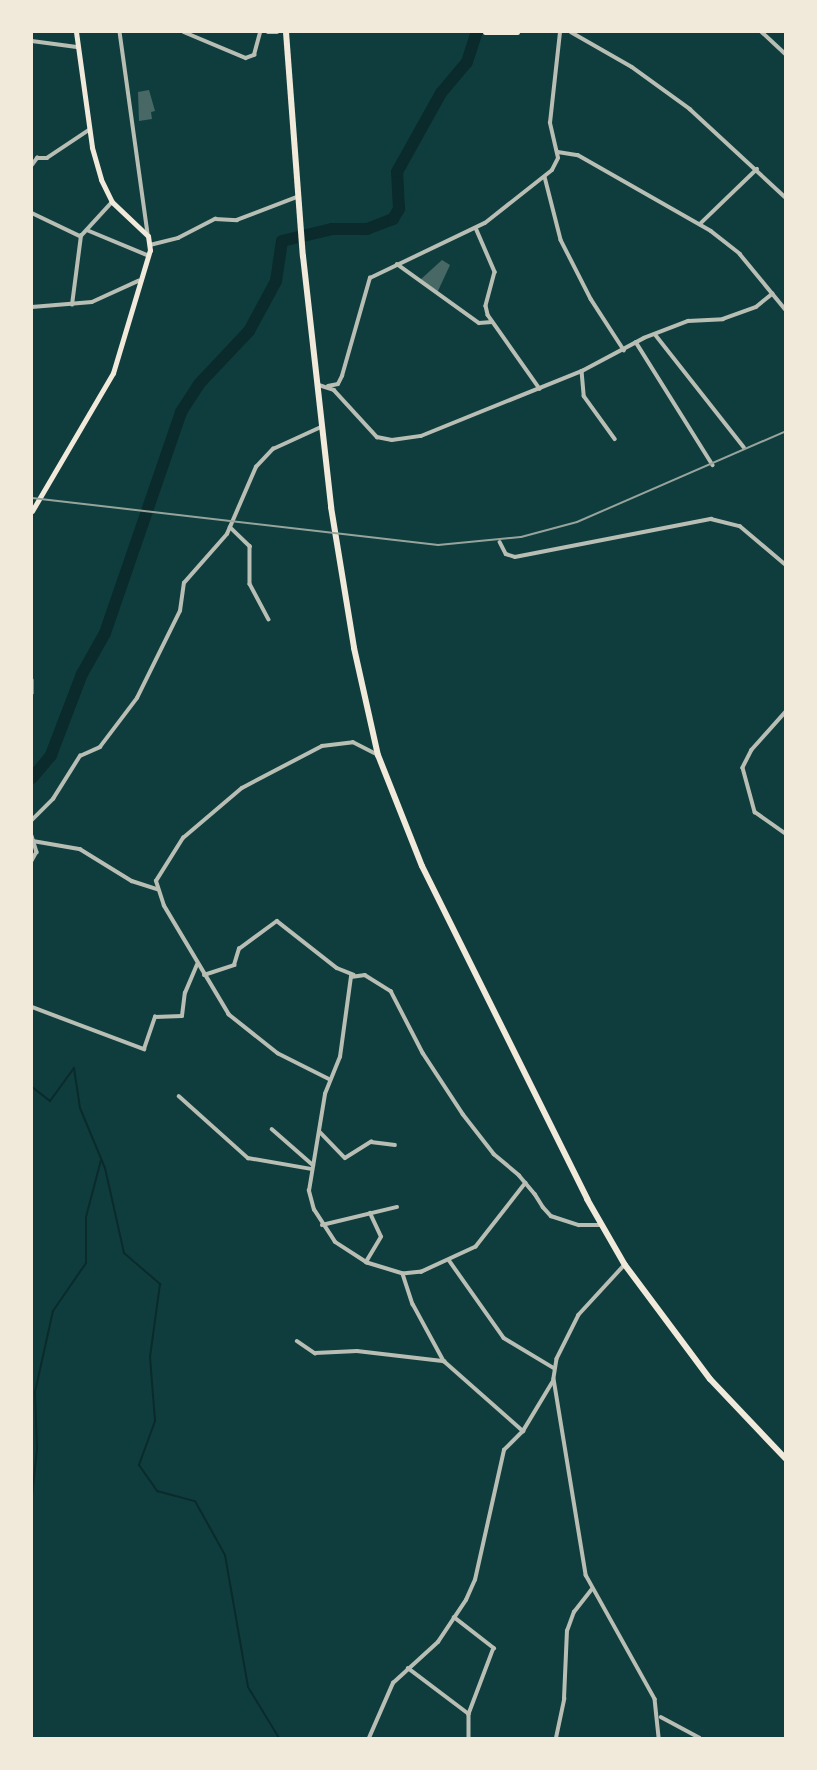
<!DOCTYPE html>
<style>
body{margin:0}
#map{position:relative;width:817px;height:1770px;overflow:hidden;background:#0f3d3e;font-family:"Asap Condensed",sans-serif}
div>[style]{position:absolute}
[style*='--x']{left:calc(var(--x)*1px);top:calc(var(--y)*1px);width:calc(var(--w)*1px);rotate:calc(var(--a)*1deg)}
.stream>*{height:2px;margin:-1px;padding:0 1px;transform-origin:1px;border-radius:1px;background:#0a2a2b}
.river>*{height:12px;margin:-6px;padding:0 6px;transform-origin:6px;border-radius:6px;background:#0a2a2b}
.building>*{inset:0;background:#486865}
.minor>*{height:3.5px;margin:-1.75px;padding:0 1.75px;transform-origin:1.75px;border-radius:1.75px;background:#b8beb3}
.secondary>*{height:5px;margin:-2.5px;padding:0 2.5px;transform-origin:2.5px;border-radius:2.5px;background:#f1e9da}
.trunk>*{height:6px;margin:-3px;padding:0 3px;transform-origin:3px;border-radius:3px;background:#f1e9da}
.rail>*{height:2px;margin:-1px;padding:0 1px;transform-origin:1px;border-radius:1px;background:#97a49c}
span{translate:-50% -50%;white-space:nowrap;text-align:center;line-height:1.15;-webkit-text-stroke:7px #f1e9da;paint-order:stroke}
.frame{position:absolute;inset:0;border:33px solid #f1e9da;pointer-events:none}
</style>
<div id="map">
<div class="stream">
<div style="--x:32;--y:1087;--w:23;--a:38"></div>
<div style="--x:50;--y:1101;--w:41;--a:-54"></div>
<div style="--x:74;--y:1068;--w:40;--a:81.5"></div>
<div style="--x:80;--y:1108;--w:65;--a:67.4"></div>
<div style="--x:105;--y:1168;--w:87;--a:77.4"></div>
<div style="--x:124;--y:1253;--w:48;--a:40.7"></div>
<div style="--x:160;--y:1284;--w:74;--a:97.8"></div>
<div style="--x:150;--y:1357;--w:64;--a:85.5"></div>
<div style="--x:155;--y:1421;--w:47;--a:110"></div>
<div style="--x:139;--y:1465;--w:32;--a:55"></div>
<div style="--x:157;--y:1491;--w:39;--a:15"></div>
<div style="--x:195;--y:1501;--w:62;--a:60.9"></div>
<div style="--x:225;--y:1555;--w:134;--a:80.1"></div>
<div style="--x:248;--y:1687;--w:60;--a:58.7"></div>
<div style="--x:32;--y:1497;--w:48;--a:-84.1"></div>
<div style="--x:37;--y:1449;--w:57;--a:-92"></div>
<div style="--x:35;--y:1392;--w:83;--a:-77.5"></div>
<div style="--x:53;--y:1311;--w:58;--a:-55.5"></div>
<div style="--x:86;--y:1263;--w:46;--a:-90"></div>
<div style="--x:86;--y:1217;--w:59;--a:-75.3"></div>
</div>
<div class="river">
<div style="--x:32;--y:778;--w:30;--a:-50"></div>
<div style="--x:51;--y:755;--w:87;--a:-69.1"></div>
<div style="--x:82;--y:674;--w:47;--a:-60.7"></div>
<div style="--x:105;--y:633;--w:234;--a:-71"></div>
<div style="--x:181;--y:412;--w:33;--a:-57"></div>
<div style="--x:199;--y:384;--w:73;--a:-46.7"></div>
<div style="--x:249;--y:331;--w:57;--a:-61.6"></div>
<div style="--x:276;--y:281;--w:40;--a:-81.5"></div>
<div style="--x:282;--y:241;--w:51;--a:-13.5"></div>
<div style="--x:332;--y:229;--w:35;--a:0"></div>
<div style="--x:367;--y:229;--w:28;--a:-21"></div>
<div style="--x:393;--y:219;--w:12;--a:-59"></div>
<div style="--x:399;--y:209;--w:37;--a:-93"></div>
<div style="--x:397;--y:172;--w:90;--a:-60.9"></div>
<div style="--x:441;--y:93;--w:40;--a:-50"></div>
<div style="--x:467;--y:62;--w:32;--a:-72"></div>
</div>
<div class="building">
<div style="clip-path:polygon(149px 90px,155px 111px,151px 112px,152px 119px,139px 121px,138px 92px)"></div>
<div style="clip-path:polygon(442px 260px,450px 265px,437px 293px,420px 280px)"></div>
</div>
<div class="minor">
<div style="--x:120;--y:32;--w:204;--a:82.1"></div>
<div style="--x:184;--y:32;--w:67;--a:22.8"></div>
<div style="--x:246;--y:58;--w:9;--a:-21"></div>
<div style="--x:254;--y:55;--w:24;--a:-75"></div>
<div style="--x:268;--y:32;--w:9;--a:0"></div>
<div style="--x:571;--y:32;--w:70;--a:29.8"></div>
<div style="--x:632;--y:67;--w:72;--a:35.9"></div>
<div style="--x:690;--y:109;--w:131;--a:42.8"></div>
<div style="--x:762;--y:32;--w:33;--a:43"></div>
<div style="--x:32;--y:41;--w:45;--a:7.6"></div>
<div style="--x:558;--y:152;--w:20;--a:9"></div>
<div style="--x:578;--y:155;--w:153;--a:29.7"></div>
<div style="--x:711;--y:231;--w:37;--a:38"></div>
<div style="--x:740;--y:254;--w:72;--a:50.6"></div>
<div style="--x:32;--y:165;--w:9;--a:-54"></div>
<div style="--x:37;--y:158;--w:10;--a:0"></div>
<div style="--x:47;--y:158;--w:50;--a:-33.7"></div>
<div style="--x:545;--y:177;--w:65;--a:75.7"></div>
<div style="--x:561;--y:240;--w:66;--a:63"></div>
<div style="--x:591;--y:299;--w:61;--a:57.1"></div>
<div style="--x:32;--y:213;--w:53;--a:25.6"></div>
<div style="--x:700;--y:224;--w:79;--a:-44"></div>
<div style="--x:476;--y:228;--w:48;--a:66.6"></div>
<div style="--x:495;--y:272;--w:35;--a:105"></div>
<div style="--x:486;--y:306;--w:9;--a:77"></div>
<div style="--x:488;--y:315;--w:90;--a:54.9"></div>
<div style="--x:87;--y:230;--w:65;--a:22.6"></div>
<div style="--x:150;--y:245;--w:29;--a:-14"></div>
<div style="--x:178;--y:238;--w:42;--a:-27.2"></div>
<div style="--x:215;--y:219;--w:22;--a:3"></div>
<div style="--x:237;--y:220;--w:64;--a:-21"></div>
<div style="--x:397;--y:264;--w:101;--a:35.7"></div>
<div style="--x:479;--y:323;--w:13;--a:-4"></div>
<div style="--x:72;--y:305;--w:70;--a:-82.6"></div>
<div style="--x:81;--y:236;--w:46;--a:-47.6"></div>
<div style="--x:32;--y:307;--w:60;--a:-4.8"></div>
<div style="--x:92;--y:302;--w:51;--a:-24.5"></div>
<div style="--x:655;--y:334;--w:144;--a:51.8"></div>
<div style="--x:636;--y:342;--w:145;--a:58"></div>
<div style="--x:582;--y:371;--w:25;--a:85"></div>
<div style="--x:584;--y:396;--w:53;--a:54.2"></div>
<div style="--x:319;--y:385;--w:16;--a:18"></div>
<div style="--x:334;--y:390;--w:64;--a:47.5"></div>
<div style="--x:377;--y:437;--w:15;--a:11"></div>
<div style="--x:392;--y:440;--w:29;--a:-8"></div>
<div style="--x:421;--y:436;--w:174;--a:-22"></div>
<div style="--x:582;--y:371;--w:70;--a:-28"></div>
<div style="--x:644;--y:338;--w:47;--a:-21.1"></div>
<div style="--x:688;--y:321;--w:35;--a:-3"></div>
<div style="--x:723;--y:319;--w:35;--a:-20"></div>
<div style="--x:756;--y:307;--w:21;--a:-39"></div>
<div style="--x:328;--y:386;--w:10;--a:-11"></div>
<div style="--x:338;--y:384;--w:9;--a:-63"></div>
<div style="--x:342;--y:376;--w:102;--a:-74.1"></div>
<div style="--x:370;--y:278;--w:127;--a:-25.6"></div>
<div style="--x:485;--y:223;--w:85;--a:-38.3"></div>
<div style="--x:552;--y:170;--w:13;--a:-63"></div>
<div style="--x:558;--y:158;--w:36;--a:-103"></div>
<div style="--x:550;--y:123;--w:92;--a:-83.7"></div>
<div style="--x:230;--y:527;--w:28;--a:44"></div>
<div style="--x:250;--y:546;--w:38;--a:90"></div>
<div style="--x:250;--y:584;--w:40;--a:62"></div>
<div style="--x:500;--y:542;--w:13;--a:63"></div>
<div style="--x:506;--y:554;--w:9;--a:18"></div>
<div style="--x:515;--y:557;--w:200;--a:-11"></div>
<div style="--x:711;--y:519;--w:30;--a:14"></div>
<div style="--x:740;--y:526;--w:60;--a:40.3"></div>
<div style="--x:32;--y:680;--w:13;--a:90"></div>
<div style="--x:786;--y:712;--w:51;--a:131.8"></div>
<div style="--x:752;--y:750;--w:20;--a:117"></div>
<div style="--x:743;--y:768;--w:46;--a:74.7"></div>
<div style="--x:755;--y:812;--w:38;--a:35"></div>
<div style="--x:32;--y:820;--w:30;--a:-45"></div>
<div style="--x:53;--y:799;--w:51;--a:-57.9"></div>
<div style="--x:80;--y:756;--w:22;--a:-24"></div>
<div style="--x:100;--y:747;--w:61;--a:-52.9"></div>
<div style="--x:137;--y:698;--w:97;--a:-63.7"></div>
<div style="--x:180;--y:611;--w:28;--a:-82"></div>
<div style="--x:184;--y:583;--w:65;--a:-48.7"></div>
<div style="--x:227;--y:534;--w:73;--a:-66.6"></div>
<div style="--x:256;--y:467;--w:25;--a:-47"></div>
<div style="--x:273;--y:449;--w:53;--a:-24.6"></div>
<div style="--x:32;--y:836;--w:17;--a:73"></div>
<div style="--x:37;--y:852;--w:10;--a:119"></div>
<div style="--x:33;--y:841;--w:48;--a:9.7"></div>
<div style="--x:80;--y:849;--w:61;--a:31.6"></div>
<div style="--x:132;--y:881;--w:26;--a:18"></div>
<div style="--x:204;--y:975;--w:32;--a:-18"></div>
<div style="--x:234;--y:965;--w:17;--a:-73"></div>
<div style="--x:239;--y:949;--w:47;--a:-36.4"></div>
<div style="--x:277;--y:921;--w:76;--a:38.1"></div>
<div style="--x:337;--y:968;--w:18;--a:22"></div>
<div style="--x:32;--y:1007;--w:120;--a:20.6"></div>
<div style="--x:144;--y:1049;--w:34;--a:-71"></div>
<div style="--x:155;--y:1017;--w:27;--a:-2"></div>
<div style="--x:182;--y:1016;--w:23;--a:-83"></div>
<div style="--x:185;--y:993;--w:30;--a:-67"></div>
<div style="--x:330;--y:1080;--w:58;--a:-153.4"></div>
<div style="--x:278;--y:1054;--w:63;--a:-141.5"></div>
<div style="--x:229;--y:1015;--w:127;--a:-120.8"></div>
<div style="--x:164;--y:906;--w:26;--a:-108"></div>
<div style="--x:156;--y:881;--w:51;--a:-57.9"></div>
<div style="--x:183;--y:838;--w:77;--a:-40.3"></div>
<div style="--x:242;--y:788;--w:90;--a:-27.7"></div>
<div style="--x:322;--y:746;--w:31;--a:-7"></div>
<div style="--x:353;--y:742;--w:28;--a:27"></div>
<div style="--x:179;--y:1096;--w:93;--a:41.9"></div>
<div style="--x:248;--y:1158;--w:65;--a:9.8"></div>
<div style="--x:272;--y:1129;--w:55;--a:41.3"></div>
<div style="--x:320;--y:1132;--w:36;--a:46"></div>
<div style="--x:345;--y:1158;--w:31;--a:-32"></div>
<div style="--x:371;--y:1142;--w:24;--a:7"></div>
<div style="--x:526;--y:1183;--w:81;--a:128"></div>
<div style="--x:476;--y:1247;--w:60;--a:155.2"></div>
<div style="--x:422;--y:1272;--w:19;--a:174"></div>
<div style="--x:403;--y:1274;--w:38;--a:-163"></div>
<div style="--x:367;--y:1263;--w:38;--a:-147"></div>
<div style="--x:335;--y:1242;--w:38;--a:-123"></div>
<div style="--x:314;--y:1210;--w:20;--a:-105"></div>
<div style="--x:309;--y:1191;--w:98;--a:-80.6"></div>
<div style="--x:325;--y:1094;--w:40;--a:-68"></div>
<div style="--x:340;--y:1057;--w:81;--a:-82.2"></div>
<div style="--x:351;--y:977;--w:14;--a:-8"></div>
<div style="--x:365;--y:975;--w:31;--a:32"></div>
<div style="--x:391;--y:991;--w:70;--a:62.7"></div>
<div style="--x:423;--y:1053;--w:73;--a:56.7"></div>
<div style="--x:463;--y:1114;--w:51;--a:52.2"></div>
<div style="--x:494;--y:1154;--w:33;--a:40"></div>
<div style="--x:519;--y:1175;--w:25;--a:50"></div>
<div style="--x:535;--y:1194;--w:15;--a:58"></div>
<div style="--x:543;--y:1207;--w:12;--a:48"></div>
<div style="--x:551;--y:1216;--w:29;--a:18"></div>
<div style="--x:579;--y:1225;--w:23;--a:0"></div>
<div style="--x:322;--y:1225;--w:77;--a:-13.5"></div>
<div style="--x:449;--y:1260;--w:95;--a:54.8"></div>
<div style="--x:504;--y:1338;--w:58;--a:31"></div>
<div style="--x:366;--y:1262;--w:29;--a:-59"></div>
<div style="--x:381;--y:1237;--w:26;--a:-115"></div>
<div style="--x:625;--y:1265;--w:68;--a:132.6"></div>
<div style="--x:579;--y:1315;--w:49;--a:116.6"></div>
<div style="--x:557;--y:1359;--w:20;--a:99"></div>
<div style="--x:554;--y:1379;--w:199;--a:80.7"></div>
<div style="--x:586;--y:1575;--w:142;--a:60.9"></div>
<div style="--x:655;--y:1699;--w:39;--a:84"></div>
<div style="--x:403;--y:1274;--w:32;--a:72"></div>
<div style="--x:413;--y:1304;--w:65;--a:61.5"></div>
<div style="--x:444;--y:1361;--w:106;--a:41.5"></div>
<div style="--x:297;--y:1341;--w:22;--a:34"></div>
<div style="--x:315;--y:1353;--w:42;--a:-2.7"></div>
<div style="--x:357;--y:1351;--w:88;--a:6.6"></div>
<div style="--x:454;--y:1617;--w:51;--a:37.8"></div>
<div style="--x:494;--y:1648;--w:71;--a:110.7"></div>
<div style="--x:469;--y:1714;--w:24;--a:90"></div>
<div style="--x:408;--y:1668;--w:76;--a:37"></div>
<div style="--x:661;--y:1717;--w:44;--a:28.3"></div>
<div style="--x:369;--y:1738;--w:60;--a:-66.4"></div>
<div style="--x:393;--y:1683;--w:61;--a:-42.3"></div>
<div style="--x:438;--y:1642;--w:50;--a:-56.3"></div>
<div style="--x:466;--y:1600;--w:22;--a:-66"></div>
<div style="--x:475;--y:1580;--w:133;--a:-77.4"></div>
<div style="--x:504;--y:1450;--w:27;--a:-45"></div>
<div style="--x:523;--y:1431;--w:58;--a:-59"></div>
<div style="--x:556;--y:1738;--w:40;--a:-78"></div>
<div style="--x:564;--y:1699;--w:68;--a:-87.5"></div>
<div style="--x:567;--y:1631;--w:20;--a:-70"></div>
<div style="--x:574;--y:1612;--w:29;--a:-52"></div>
</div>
<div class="secondary">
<div style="--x:485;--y:32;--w:32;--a:0"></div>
<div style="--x:32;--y:511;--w:160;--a:-59.6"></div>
<div style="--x:113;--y:373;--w:128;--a:-73.3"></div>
<div style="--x:150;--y:250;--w:14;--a:-98"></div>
<div style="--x:148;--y:236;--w:50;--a:-136.6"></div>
<div style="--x:112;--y:202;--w:25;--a:-116"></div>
<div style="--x:101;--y:179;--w:33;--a:-106"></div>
<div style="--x:92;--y:147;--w:116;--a:-97.9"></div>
</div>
<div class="trunk">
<div style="--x:286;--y:32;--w:225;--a:85.7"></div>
<div style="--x:303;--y:256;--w:253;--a:83.6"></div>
<div style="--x:331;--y:507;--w:143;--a:80.7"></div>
<div style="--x:354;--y:648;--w:110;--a:77.4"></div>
<div style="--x:378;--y:755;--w:119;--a:68.4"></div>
<div style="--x:422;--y:866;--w:372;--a:63.6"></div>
<div style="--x:587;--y:1199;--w:76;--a:60.1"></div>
<div style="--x:625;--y:1265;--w:142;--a:53.3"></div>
<div style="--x:710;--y:1379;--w:110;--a:46.5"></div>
</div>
<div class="rail">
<div style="--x:32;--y:498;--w:409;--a:6.6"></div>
<div style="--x:438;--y:545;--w:83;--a:-5.5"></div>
<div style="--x:521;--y:537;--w:58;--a:-15"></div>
<div style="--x:577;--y:522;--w:228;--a:-23.5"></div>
</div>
<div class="frame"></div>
</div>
